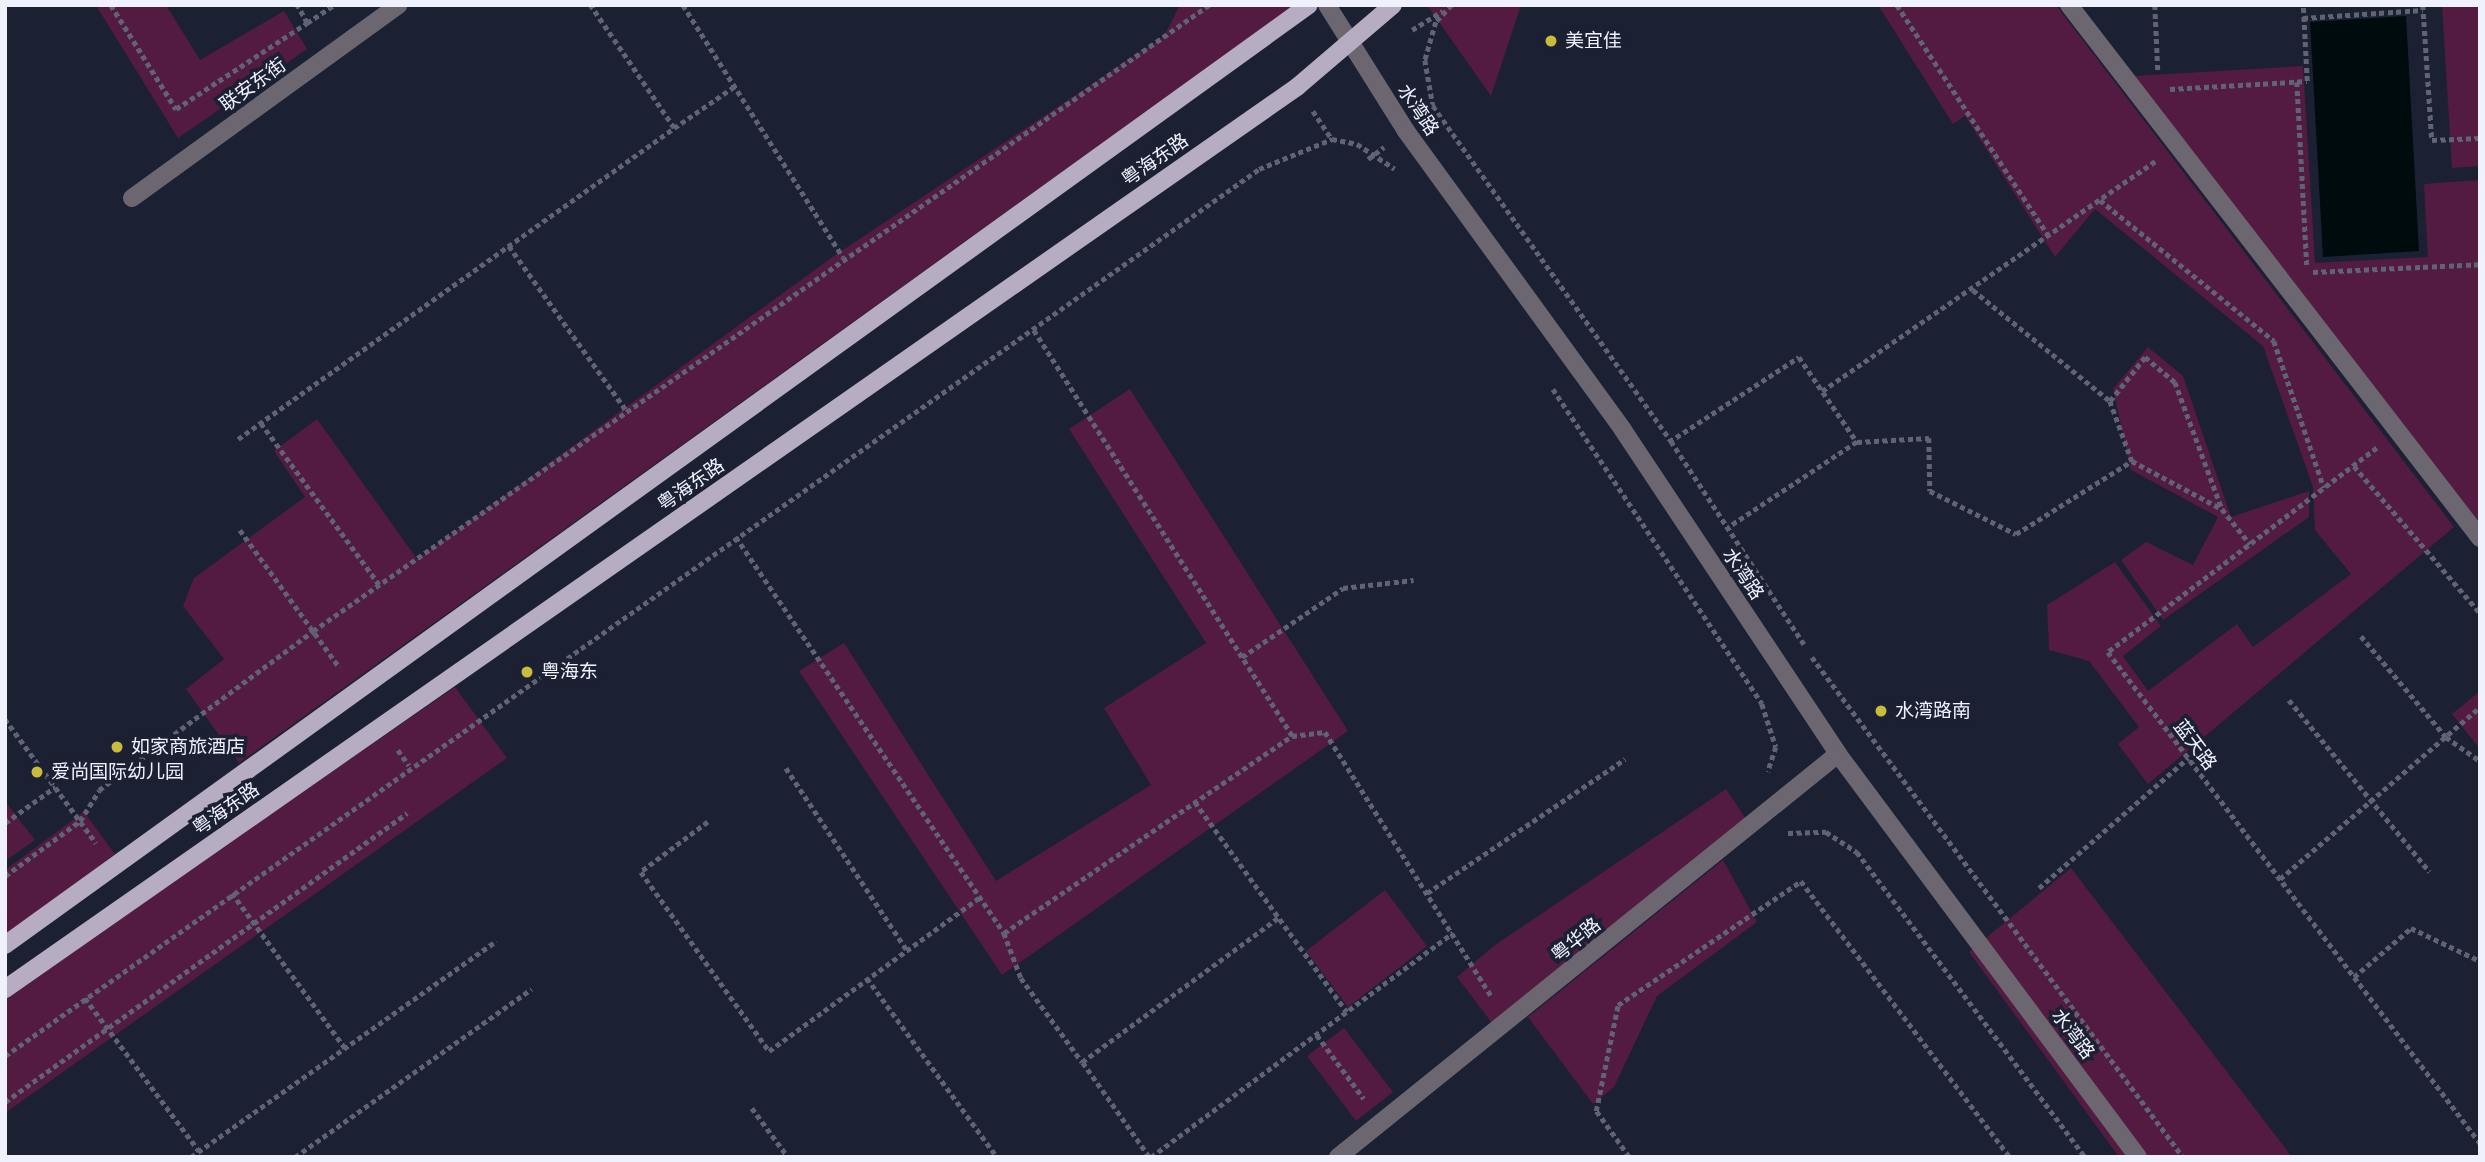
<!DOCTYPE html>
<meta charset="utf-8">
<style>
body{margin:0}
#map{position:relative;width:2485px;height:1162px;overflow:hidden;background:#1b2033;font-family:Quicksand,"Noto Sans SC",sans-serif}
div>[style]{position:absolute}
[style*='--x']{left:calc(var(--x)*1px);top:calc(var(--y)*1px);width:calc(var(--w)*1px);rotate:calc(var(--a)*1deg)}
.green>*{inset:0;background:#531b41}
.water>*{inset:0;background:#000b0d}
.path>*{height:4.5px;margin-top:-2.25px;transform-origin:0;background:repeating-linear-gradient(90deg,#5f6374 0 5px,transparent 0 8.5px)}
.service>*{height:18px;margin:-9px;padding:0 9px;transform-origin:9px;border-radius:9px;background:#6b6670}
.minor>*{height:18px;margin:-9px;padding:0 9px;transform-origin:9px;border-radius:9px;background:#6b6670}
.tertiary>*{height:18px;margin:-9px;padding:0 9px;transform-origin:9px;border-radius:9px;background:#6b6670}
.primary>*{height:18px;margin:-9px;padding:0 9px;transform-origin:9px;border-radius:9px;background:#b7adc2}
.dots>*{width:19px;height:19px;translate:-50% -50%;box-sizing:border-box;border:4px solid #1b2033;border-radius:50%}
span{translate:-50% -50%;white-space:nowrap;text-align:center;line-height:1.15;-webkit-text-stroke:7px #1b2033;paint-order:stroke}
.poi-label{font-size:19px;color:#eff2fd}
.left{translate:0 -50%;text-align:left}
.street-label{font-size:19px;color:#eff2fd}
.frame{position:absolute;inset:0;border:7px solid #eff2fd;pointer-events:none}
</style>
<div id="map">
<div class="green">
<div style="clip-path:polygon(166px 5px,200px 60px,284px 11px,307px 49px,178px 138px,97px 7px)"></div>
<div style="clip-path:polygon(1180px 5px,1294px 5px,239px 763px,186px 689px,224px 659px,183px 606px,194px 578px,305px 497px,274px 451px,317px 419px,417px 559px,834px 256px,1164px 36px)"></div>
<div style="clip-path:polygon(1427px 5px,1521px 5px,1491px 96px)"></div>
<div style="clip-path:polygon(1878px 5px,2056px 5px,2454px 527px,2148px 784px,2118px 744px,2139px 727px,2089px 661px,2049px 650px,2047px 605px,2115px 562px,2161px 626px,2123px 656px,2148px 691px,2237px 624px,2253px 647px,2351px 574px,2315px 530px,2313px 487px,2263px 346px,2095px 209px,2055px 257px,1965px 116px,1953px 124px)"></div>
<div style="clip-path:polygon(2442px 5px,2480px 5px,2480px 166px,2452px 168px)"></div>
<div style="clip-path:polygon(2303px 66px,2315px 263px,2428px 257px,2424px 184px,2480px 180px,2480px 523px,2132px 76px)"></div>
<div style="clip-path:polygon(2148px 347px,2183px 376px,2231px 517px,2309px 491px,2309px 517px,2163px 620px,2121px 560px,2146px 542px,2193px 565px,2218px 517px,2131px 470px,2113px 389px)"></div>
<div style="clip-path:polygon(1130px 389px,1348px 731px,1002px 975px,799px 671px,844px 643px,996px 881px,1151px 785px,1104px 708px,1206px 643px,1069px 429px)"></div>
<div style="clip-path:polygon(455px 687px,507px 758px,5px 1113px,5px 997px)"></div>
<div style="clip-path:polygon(2480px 691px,2480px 749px,2452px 714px)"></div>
<div style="clip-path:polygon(1726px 789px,1746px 819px,1492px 1023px,1457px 977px,1495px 945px)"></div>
<div style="clip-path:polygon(5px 801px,35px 840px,5px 861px)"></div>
<div style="clip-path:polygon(84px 812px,115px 854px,5px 936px,5px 870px)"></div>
<div style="clip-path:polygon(1723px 860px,1757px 922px,1657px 996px,1614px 1087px,1593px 1104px,1528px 1017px)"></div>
<div style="clip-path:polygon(2071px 868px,2292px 1157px,2119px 1157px,1969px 952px)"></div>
<div style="clip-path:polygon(1385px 890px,1427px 946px,1348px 1007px,1306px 951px)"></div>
<div style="clip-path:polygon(1344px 1028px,1393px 1092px,1356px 1121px,1307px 1056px)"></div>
</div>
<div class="water">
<div style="clip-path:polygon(2406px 16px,2419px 251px,2323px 257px,2310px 22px)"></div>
</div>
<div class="path">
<div style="--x:111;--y:5;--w:123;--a:58"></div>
<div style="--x:176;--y:109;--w:157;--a:-33.3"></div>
<div style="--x:307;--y:23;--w:21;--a:-119"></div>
<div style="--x:683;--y:5;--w:299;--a:57.6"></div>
<div style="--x:1452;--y:5;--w:23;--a:133"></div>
<div style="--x:1436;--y:22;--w:40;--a:106"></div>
<div style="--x:1425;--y:60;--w:47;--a:80.1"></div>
<div style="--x:1433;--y:106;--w:411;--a:54.6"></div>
<div style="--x:1671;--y:441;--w:243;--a:56.8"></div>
<div style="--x:1897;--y:5;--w:277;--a:56.7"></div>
<div style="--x:2155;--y:5;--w:67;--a:87.4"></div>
<div style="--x:2423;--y:5;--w:135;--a:86.2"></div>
<div style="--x:2432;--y:140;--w:48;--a:-2.4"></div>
<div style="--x:2303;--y:18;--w:120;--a:-3.8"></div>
<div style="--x:307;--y:23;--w:32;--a:-34"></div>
<div style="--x:1412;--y:30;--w:36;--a:-32"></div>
<div style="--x:2297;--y:82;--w:183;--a:86.9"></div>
<div style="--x:2170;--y:89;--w:137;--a:-3.3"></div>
<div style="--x:2307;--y:81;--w:76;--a:-93"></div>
<div style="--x:1313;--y:111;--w:34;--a:56"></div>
<div style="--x:674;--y:128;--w:74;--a:-34.5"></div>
<div style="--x:1368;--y:159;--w:20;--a:-37"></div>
<div style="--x:2100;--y:200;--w:224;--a:39"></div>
<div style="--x:2274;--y:341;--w:155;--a:71.2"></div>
<div style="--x:509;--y:246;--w:201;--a:54.5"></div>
<div style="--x:2313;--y:272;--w:167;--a:-2.7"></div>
<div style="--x:1973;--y:290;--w:176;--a:39"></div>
<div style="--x:2110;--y:401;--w:56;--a:-51.5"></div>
<div style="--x:2145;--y:357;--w:39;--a:40"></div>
<div style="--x:2175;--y:382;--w:135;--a:69.7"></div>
<div style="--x:1553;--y:389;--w:378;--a:56.4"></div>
<div style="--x:1762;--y:704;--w:45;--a:72"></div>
<div style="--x:1776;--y:747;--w:26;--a:108"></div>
<div style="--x:1822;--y:391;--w:406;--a:-34.6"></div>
<div style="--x:2110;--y:401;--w:64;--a:69.9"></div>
<div style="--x:261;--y:423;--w:200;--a:53.8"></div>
<div style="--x:238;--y:439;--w:536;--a:-35.5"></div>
<div style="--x:674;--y:128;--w:149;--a:-124.3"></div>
<div style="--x:1669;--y:442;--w:155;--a:-33.2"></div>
<div style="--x:1799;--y:357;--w:103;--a:55.7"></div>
<div style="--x:1857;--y:442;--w:154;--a:146.4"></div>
<div style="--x:1857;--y:442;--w:72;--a:-3.2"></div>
<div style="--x:1929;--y:438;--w:53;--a:88.9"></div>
<div style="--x:1930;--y:491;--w:96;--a:26.6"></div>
<div style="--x:2016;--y:534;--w:137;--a:-32.2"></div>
<div style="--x:2132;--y:461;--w:102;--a:28.1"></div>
<div style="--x:2222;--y:509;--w:45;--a:51.3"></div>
<div style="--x:2377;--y:448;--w:338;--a:142.8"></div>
<div style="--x:2108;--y:652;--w:616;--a:52.85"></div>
<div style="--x:2354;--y:466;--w:194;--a:49.4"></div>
<div style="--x:240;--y:530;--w:170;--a:54.1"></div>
<div style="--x:736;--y:537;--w:478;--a:55.9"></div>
<div style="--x:1004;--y:933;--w:349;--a:-34.4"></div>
<div style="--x:1292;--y:736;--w:482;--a:-122.5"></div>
<div style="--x:2361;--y:636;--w:132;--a:49.9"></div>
<div style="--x:2446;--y:737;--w:42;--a:35.2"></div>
<div style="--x:1242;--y:657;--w:122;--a:-34.3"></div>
<div style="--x:1343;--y:588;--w:71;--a:-6.4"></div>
<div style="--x:1812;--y:657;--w:623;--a:53.42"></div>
<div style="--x:2289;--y:700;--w:222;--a:50.7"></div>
<div style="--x:5;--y:719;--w:154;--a:53.7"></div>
<div style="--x:1292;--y:736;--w:33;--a:-7"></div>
<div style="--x:1325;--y:732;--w:313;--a:57.8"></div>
<div style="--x:398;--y:750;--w:19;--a:54"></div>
<div style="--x:786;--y:768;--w:219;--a:56.4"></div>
<div style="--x:1195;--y:802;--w:259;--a:54.1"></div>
<div style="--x:708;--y:822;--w:84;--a:143.3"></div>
<div style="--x:641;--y:872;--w:220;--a:54.4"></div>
<div style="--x:769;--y:1051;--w:260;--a:-36.1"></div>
<div style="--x:5;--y:823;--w:62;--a:-35.8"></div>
<div style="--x:1788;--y:833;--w:38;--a:-2"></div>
<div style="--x:1826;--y:832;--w:37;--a:33"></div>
<div style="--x:1857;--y:852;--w:381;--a:53.2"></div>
<div style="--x:5;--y:876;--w:93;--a:-36.3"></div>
<div style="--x:80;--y:821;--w:36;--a:-58"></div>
<div style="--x:99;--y:790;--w:267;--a:-36.6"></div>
<div style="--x:313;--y:631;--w:1093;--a:-34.94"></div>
<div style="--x:2280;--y:879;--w:264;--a:-40.7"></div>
<div style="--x:2039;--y:888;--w:198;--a:-41.1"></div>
<div style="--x:232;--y:893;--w:192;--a:53.9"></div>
<div style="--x:1427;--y:893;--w:239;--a:-34.1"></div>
<div style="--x:1004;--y:933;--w:48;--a:69.3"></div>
<div style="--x:1021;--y:978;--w:104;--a:54"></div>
<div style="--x:2354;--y:977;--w:75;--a:-40.7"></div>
<div style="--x:2411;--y:928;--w:76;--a:25.6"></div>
<div style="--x:867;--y:978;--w:221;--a:54"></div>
<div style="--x:85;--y:998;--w:191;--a:53.3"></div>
<div style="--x:1317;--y:1035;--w:79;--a:53.7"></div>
<div style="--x:5;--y:1056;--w:1536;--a:-35.27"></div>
<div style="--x:1259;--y:169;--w:79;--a:-22.3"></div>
<div style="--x:1332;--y:139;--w:25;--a:11"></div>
<div style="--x:1357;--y:144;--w:45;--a:33.3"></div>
<div style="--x:5;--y:1102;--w:495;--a:-35.7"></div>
<div style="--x:752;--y:1108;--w:61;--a:53.7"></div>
<div style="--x:191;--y:1157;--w:374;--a:-35.3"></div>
<div style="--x:295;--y:1157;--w:290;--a:-35.4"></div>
<div style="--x:1149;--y:1157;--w:116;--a:-125.2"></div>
<div style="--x:1082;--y:1062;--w:243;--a:-36.3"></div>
<div style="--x:1151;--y:1157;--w:376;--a:-36.6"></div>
<div style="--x:1629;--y:1157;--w:57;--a:-125.7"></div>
<div style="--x:1596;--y:1111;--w:108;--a:-78.3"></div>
<div style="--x:1618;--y:1005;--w:221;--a:-34.1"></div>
<div style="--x:1801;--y:881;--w:346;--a:52.9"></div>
</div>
<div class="service">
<div style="--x:2069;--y:5;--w:673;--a:52.36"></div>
<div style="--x:132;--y:198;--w:329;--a:-35.9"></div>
</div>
<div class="minor">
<div style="--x:1338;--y:1157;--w:642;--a:-38.87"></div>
</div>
<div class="tertiary">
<div style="--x:1327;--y:5;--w:149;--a:57.9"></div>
<div style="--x:1406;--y:131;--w:369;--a:54"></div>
<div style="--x:1623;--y:430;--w:389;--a:56.4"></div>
<div style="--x:1838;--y:754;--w:502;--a:53.34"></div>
</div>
<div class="primary">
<div style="--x:5;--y:945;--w:1607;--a:-35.79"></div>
<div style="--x:5;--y:989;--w:1576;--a:-34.92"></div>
<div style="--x:1297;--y:87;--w:126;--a:-40.5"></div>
</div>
<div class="dots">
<div style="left:1551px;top:41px;background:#c9bb3b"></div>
<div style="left:527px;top:672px;background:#c9bb3b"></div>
<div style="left:1881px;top:711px;background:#c9bb3b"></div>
<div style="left:117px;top:747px;background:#c9bb3b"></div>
<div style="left:37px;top:772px;background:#c9bb3b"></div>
</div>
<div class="poi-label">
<span class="left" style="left:1565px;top:41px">美宜佳</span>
<span class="left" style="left:541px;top:672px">粤海东</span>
<span class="left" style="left:1895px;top:711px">水湾路南</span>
<span class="left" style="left:131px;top:747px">如家商旅酒店</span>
<span class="left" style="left:51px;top:772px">爱尚国际幼儿园</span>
</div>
<div class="street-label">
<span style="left:253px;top:85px;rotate:-36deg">联安东街</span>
<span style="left:1418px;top:110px;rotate:56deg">水湾路</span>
<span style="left:1155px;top:160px;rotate:-35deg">粤海东路</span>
<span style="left:691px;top:485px;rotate:-35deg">粤海东路</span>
<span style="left:1743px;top:574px;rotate:56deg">水湾路</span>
<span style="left:2195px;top:745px;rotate:53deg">蓝天路</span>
<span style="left:226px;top:809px;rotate:-35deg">粤海东路</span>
<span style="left:1576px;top:940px;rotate:-39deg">粤华路</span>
<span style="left:2073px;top:1034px;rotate:53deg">水湾路</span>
</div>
<div class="frame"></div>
</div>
